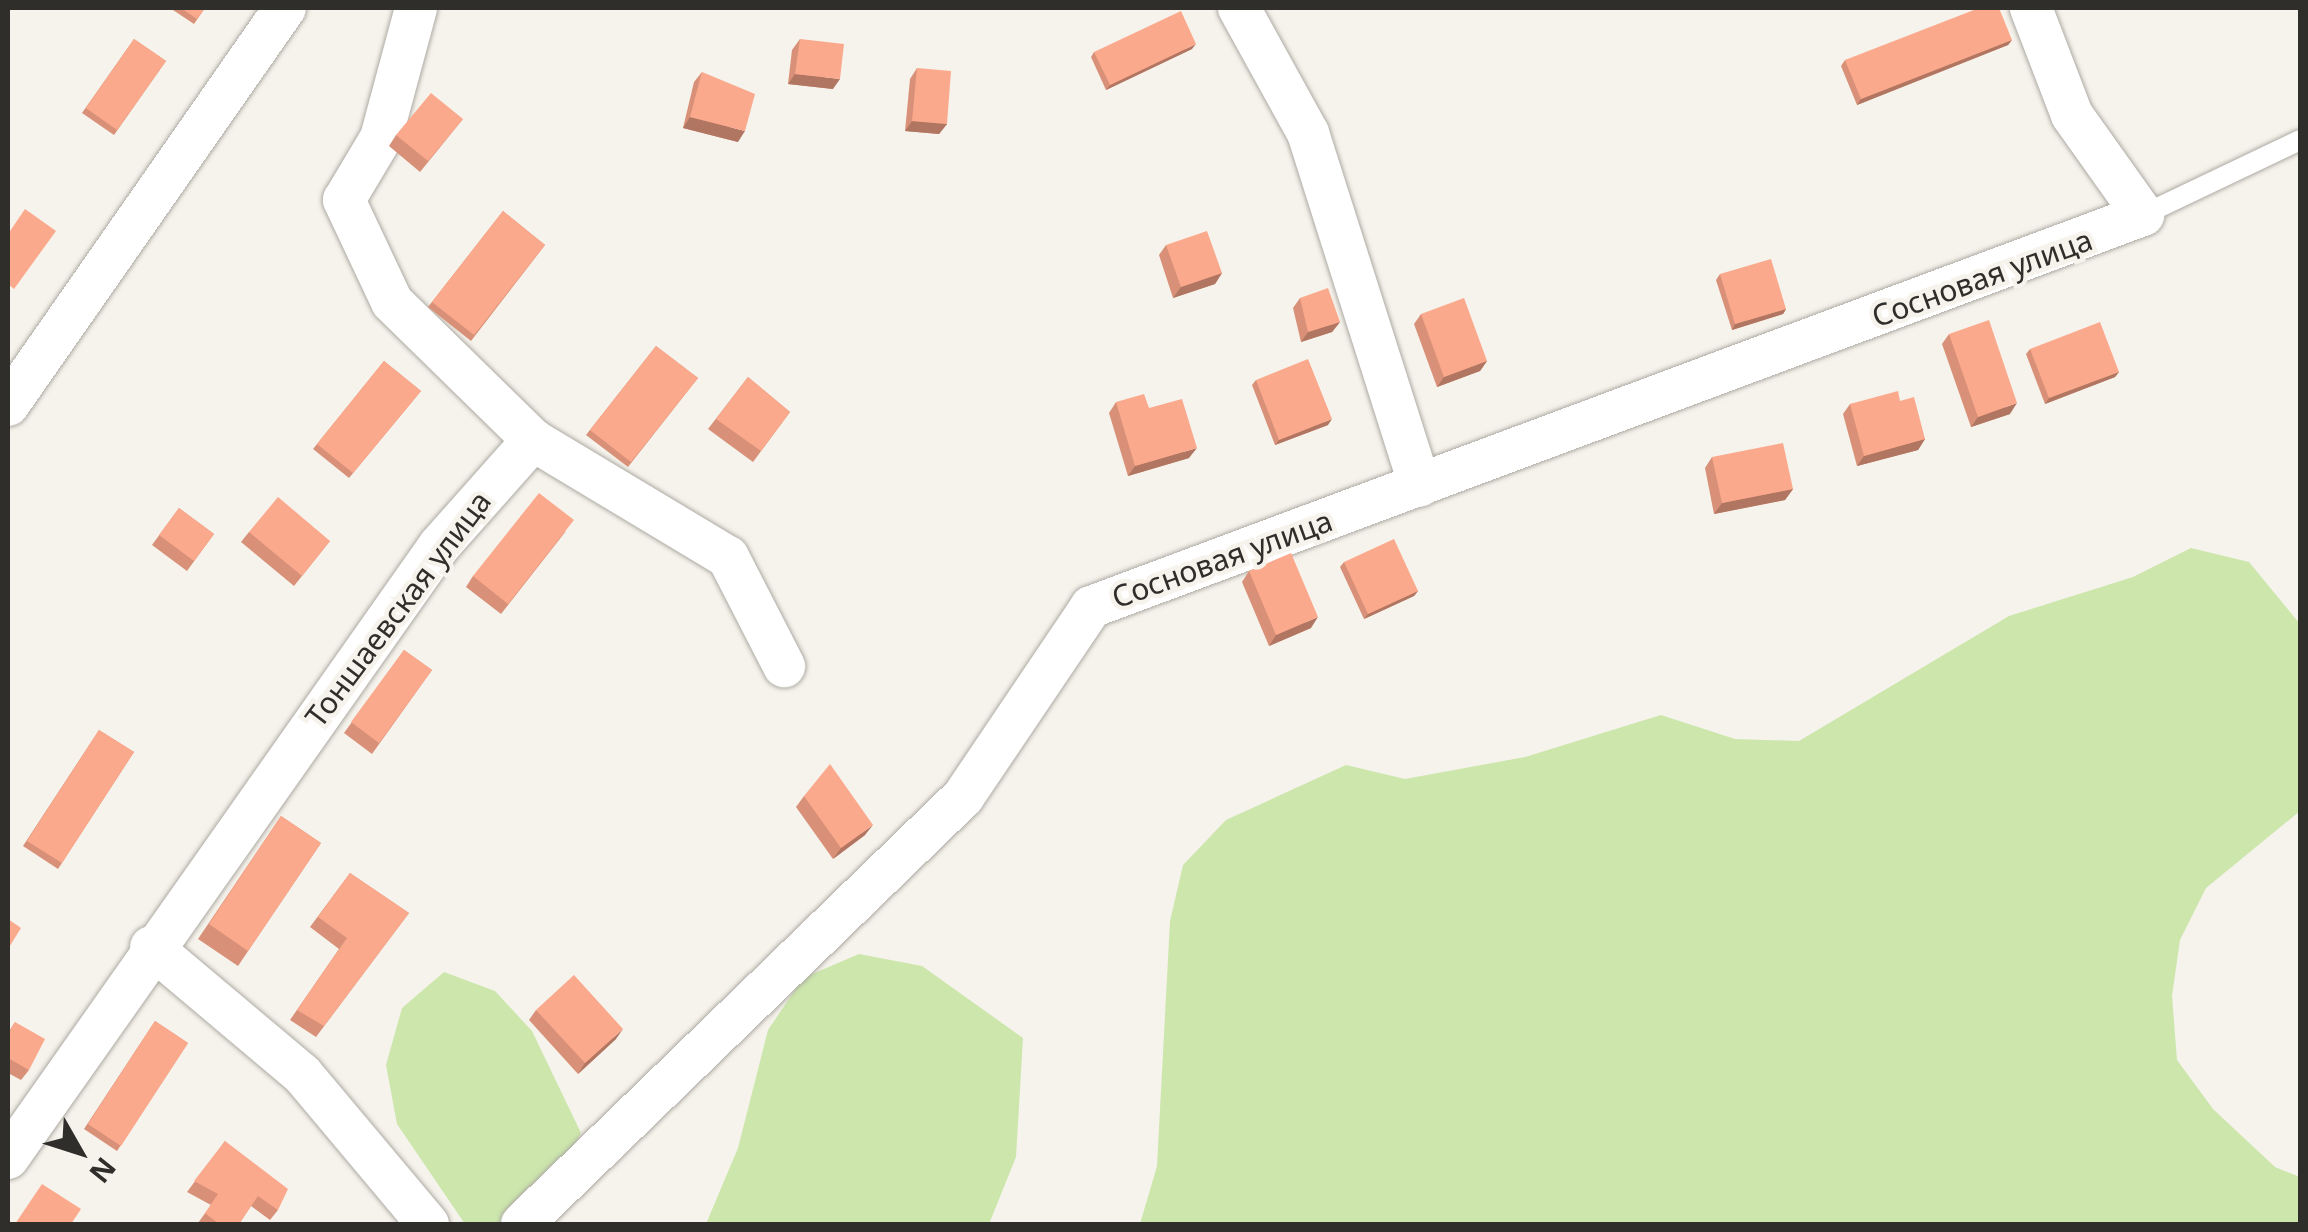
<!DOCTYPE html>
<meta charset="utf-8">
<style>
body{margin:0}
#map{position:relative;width:2308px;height:1232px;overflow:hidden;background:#f6f3ec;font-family:"Noto Sans",sans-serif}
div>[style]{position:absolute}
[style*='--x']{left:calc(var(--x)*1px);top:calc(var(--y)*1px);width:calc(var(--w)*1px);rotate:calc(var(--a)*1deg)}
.green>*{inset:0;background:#cce6ac}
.roads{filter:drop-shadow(0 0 2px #adaaa3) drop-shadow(0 0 2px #adaaa3)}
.service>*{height:20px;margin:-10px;padding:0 10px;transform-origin:10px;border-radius:10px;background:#fff}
.minor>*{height:42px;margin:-21px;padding:0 21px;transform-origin:21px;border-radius:21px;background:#fff}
.wall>*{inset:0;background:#d89178}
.shaded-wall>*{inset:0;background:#b07662}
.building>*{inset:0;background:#fba98c}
span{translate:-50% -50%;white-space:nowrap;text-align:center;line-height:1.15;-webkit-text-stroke:9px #f6f3ec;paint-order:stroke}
.street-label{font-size:30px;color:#2f2e2b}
.frame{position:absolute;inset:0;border:10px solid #2f2e2b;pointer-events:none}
.north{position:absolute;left:30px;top:1102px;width:100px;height:100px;-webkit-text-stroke:8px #f6f3ec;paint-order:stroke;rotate:129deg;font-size:28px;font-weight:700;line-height:40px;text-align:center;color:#2f2e2b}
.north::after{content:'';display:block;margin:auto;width:35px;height:45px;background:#2f2e2b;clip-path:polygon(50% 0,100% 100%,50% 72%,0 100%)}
</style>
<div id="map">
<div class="green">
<div style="clip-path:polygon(2191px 548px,2249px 562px,2300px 624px,2300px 811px,2206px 888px,2180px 940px,2172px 996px,2177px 1060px,2213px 1109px,2275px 1167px,2300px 1177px,2300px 1224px,1140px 1224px,1157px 1166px,1170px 921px,1183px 865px,1226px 820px,1346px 765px,1405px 779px,1525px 757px,1661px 715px,1735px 739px,1799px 741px,2009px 616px,2133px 577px)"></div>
<div style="clip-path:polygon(859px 954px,922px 966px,1023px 1038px,1016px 1157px,989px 1224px,706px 1224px,738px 1148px,768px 1030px,803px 978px)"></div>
<div style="clip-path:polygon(444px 972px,495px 991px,532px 1031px,581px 1133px,535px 1224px,465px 1224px,397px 1124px,386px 1065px,402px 1008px)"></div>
</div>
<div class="roads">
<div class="service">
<div style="--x:2143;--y:215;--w:174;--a:-25.5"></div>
</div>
<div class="minor">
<div style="--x:1239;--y:8;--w:143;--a:61.1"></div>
<div style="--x:1308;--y:133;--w:370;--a:72.4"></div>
<div style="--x:8;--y:405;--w:484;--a:-55.1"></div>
<div style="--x:533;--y:440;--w:227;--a:31"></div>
<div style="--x:728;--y:557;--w:123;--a:62.8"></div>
<div style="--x:151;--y:947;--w:197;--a:40.1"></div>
<div style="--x:302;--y:1074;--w:196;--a:50"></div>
<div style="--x:8;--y:1158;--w:749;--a:-54.84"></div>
<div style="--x:439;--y:546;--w:142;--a:-48.4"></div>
<div style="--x:533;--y:440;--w:197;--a:-135.6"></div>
<div style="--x:392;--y:302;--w:113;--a:-115.2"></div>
<div style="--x:344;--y:200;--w:72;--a:-59.2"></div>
<div style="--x:381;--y:138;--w:135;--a:-74.9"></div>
<div style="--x:522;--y:1224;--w:614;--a:-44.08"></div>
<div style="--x:963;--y:797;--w:229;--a:-56"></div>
<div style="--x:1091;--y:607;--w:1123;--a:-20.44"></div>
<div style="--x:2143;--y:215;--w:123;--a:-125.4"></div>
<div style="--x:2072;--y:115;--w:115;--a:-111"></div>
</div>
</div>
<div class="wall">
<div style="clip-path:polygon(170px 8px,205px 8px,194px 24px)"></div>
<div style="clip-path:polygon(134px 39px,166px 61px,114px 135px,82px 113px)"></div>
<div style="clip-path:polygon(800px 39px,833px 89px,788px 84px,792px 50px)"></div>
<div style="clip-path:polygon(2012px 40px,2008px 45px,1857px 105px,1841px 66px,1845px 60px)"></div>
<div style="clip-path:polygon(1192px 49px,1106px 90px,1091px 57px,1094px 52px)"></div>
<div style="clip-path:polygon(917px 68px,947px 124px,939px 134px,905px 131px,910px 79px)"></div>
<div style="clip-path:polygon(702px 72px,738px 142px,683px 128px,694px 82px)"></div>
<div style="clip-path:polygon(463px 119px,420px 172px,389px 146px,396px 135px)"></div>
<div style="clip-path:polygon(503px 211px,545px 245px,471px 341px,428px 307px)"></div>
<div style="clip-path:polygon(1166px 245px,1222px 273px,1215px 284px,1173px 298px,1159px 255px)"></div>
<div style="clip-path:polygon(1720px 274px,1786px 309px,1783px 314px,1732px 330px,1716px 280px)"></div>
<div style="clip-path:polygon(1300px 298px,1340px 322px,1332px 332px,1301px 342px,1293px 308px)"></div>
<div style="clip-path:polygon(1421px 314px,1487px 361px,1480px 371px,1437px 387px,1414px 324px)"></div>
<div style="clip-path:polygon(1949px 334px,2010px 414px,1971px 427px,1942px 344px)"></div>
<div style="clip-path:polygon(656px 346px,698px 378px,628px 467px,586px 435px)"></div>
<div style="clip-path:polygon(2030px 349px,2119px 372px,2115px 377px,2045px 404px,2026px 354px)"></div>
<div style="clip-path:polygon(384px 361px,421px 391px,349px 478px,313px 449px)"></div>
<div style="clip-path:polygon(748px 377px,790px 412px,753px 462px,708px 429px)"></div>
<div style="clip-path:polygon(1256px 380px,1328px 425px,1275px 445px,1252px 385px)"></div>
<div style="clip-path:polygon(1900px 401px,1925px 439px,1918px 450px,1857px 466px,1843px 414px,1850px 404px)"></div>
<div style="clip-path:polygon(1116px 402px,1149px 408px,1189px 458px,1128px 476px,1109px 413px)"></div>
<div style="clip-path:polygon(1712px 457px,1793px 489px,1785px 500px,1714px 514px,1705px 468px)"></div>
<div style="clip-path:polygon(179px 508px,214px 534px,187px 571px,152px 545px)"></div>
<div style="clip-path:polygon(566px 531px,501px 614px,466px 587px,473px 576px)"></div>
<div style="clip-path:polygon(249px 532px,330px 541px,294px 586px,241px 542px)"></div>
<div style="clip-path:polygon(1344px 562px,1418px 591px,1414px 596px,1364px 619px,1340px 567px)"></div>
<div style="clip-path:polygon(1249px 571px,1311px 628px,1269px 646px,1242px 582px)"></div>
<div style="clip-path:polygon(404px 650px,432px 670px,372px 754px,344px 733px)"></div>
<div style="clip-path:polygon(99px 730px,134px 752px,58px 869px,23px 846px)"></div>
<div style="clip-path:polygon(804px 796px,865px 835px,833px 859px,796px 807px)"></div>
<div style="clip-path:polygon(281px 816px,321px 843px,238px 966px,198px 939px)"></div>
<div style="clip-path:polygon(350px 873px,409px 913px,316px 1037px,290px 1020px,339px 949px,310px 927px)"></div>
<div style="clip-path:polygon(536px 1010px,616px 1039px,578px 1074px,529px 1020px)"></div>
<div style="clip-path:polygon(155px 1021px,188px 1043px,117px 1151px,84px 1129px)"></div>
<div style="clip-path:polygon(15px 1022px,29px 1070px,21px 1080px,8px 1073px,8px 1033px)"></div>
<div style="clip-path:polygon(225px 1141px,278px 1210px,270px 1220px,251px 1206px,239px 1224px,198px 1223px,211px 1205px,187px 1192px)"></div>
</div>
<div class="shaded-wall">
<div style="clip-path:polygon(2012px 40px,2008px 45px,1857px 105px,1861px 99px)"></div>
<div style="clip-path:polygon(1196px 44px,1192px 49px,1106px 90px,1110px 85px)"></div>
<div style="clip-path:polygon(795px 74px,840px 79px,833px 89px,788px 84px)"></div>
<div style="clip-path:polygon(690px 117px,745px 131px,738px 142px,683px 128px)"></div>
<div style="clip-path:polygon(912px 121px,947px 124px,939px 134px,905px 131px)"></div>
<div style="clip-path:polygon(1222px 273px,1215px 284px,1173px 298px,1181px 287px)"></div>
<div style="clip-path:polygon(1786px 309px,1783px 314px,1732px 330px,1735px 324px)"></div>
<div style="clip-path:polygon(1340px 322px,1332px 332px,1301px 342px,1308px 332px)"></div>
<div style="clip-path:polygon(1487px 361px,1480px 371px,1437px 387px,1444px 377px)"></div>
<div style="clip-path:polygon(2119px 372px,2115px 377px,2045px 404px,2049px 398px)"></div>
<div style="clip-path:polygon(2017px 403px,2010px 414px,1971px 427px,1978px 417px)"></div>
<div style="clip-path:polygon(1332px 419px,1328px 425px,1275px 445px,1279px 440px)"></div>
<div style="clip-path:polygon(1925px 439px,1918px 450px,1857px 466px,1864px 456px)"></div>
<div style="clip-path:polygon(1197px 448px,1189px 458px,1128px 476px,1135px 466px)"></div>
<div style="clip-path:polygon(1793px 489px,1785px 500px,1714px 514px,1722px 503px)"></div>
<div style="clip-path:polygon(1418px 591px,1414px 596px,1364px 619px,1368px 614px)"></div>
<div style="clip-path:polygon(1318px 617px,1311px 628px,1269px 646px,1276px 635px)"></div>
<div style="clip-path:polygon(873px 825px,865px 835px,833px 859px,841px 848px)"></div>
<div style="clip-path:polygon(623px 1029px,616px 1039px,578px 1074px,585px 1063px)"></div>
</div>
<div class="building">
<div style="clip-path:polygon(181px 8px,205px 8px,197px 19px)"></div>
<div style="clip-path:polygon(1979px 8px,1999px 8px,2012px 40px,1861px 99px,1845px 60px)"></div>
<div style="clip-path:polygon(1181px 11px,1196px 44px,1110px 85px,1094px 52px)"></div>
<div style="clip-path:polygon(134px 39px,166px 61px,117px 130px,86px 108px)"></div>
<div style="clip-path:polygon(800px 39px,844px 44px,840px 79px,795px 74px)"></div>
<div style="clip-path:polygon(917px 68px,951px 71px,947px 124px,912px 121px)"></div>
<div style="clip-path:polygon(702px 72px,755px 94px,745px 131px,690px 117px)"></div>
<div style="clip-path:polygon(431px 93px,463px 119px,428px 161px,396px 135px)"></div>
<div style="clip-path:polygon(25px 209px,56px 231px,14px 289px,8px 284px,8px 234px)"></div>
<div style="clip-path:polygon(503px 211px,545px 245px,474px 335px,432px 302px)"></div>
<div style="clip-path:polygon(1207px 231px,1222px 273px,1181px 287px,1166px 245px)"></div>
<div style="clip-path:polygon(1771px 259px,1786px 309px,1735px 324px,1720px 274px)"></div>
<div style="clip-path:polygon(1328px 288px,1340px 322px,1308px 332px,1300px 298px)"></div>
<div style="clip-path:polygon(1464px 298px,1487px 361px,1444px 377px,1421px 314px)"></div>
<div style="clip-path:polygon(1989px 320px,2017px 403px,1978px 417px,1949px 334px)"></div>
<div style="clip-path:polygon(2100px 322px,2119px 372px,2049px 398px,2030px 349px)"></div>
<div style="clip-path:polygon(656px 346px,698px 378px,631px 462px,590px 430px)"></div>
<div style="clip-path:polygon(1308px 359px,1332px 419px,1279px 440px,1256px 380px)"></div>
<div style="clip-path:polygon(384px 361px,421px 391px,353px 473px,317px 444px)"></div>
<div style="clip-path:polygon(748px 377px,790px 412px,761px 451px,716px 419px)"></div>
<div style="clip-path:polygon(1898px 391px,1900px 401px,1914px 397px,1925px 439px,1864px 456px,1850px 404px)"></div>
<div style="clip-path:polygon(1144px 394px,1149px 408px,1182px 399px,1197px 448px,1135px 466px,1116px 402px)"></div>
<div style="clip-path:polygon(1783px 443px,1793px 489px,1722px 503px,1712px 457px)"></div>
<div style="clip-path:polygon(539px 493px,574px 520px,508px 604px,473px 576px)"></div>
<div style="clip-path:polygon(278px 497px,330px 541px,302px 576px,249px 532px)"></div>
<div style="clip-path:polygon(179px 508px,214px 534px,194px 561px,159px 535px)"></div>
<div style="clip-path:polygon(1394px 539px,1418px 591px,1368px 614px,1344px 562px)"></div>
<div style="clip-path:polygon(1291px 553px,1318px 617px,1276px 635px,1249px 571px)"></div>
<div style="clip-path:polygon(404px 650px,432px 670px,379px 743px,351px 722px)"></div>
<div style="clip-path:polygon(99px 730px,134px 752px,62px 863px,27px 841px)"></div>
<div style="clip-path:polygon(830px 764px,873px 825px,841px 848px,804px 796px)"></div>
<div style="clip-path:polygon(281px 816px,321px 843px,248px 951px,209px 924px)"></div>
<div style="clip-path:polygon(350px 873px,409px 913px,324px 1026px,297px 1010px,347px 938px,318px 917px)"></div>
<div style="clip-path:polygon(8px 919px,21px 928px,8px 949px)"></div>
<div style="clip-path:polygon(574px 975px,623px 1029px,585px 1063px,536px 1010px)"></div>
<div style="clip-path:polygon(155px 1021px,188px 1043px,121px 1146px,88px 1124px)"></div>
<div style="clip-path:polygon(15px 1022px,45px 1039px,29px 1070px,8px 1058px,8px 1035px)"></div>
<div style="clip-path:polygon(225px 1141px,288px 1189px,278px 1210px,258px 1196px,239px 1224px,219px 1224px,205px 1213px,218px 1194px,194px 1181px)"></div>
<div style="clip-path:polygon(42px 1184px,81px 1209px,71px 1224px,15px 1224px)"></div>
</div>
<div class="street-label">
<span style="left:1982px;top:278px;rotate:-20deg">Сосновая улица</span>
<span style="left:1222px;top:559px;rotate:-20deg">Сосновая улица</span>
<span style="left:398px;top:609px;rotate:-53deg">Тоншаевская улица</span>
</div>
<div class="frame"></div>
<div class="north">N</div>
</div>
